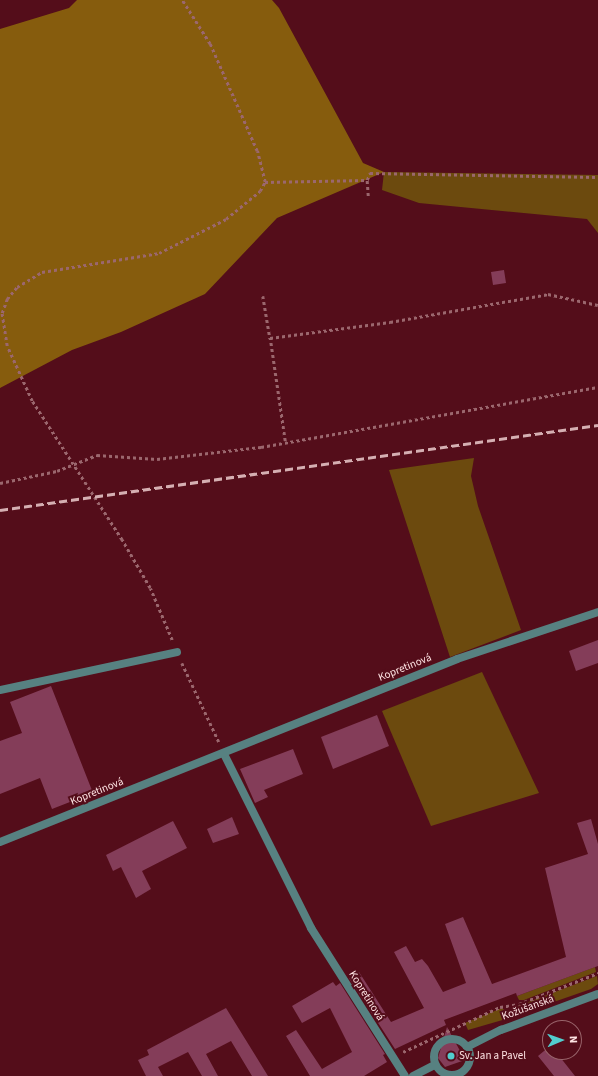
<!DOCTYPE html>
<meta charset="utf-8">
<style>
body{margin:0}
#map{position:relative;width:598px;height:1076px;overflow:hidden;background:#540d1a;font-family:"Source Sans 3",sans-serif}
div>[style]{position:absolute}
[style*='--x']{left:calc(var(--x)*1px);top:calc(var(--y)*1px);width:calc(var(--w)*1px);rotate:calc(var(--a)*1deg)}
.green>*{inset:0;background:#6c4a0e}
.forest>*{inset:0;background:#865c0d}
.building>*{inset:0;background:#843d59}
.path>*{height:2.5px;margin-top:-1.25px;transform-origin:0;background:repeating-linear-gradient(90deg,#9b676e 0 3px,transparent 0 6px)}
.lane>*{height:8px;margin:-4px;padding:0 4px;transform-origin:4px;border-radius:4px;background:#578181}
.street>*{height:8px;margin:-4px;padding:0 4px;transform-origin:4px;border-radius:4px;background:#578181}
.street>.ring{margin:-4px;padding:0;box-sizing:content-box;background:none;border:8px solid #578181;border-radius:50%}
.rail>*{height:3px;margin-top:-1.5px;transform-origin:0;background:repeating-linear-gradient(90deg,#d5afb2 0 8px,transparent 0 12px)}
.dots>*{width:11px;height:11px;translate:-50% -50%;box-sizing:border-box;border:2px solid #540d1a;border-radius:50%}
span{translate:-50% -50%;white-space:nowrap;text-align:center;line-height:1.15;-webkit-text-stroke:4px #540d1a;paint-order:stroke}
.street-label{font-size:11px;color:#fee3e3}
.poi-label{font-size:11px;color:#fee3e3}
.left{translate:0 -50%;text-align:left}
.north{position:absolute;left:542px;top:1020px;width:40px;height:40px;box-sizing:border-box;background:#540d1a;border:1px solid #98636a;border-radius:50%;rotate:88deg;font-size:11px;font-weight:700;line-height:16px;text-align:center;color:#fee3e3}
.north::after{content:'';display:block;margin:auto;width:14px;height:18px;background:#52cdce;clip-path:polygon(50% 0,100% 100%,50% 72%,0 100%)}
</style>
<div id="map">
<div class="green">
<div style="clip-path:polygon(384px 172px,598px 175px,598px 233px,587px 219px,419px 203px,382px 190px)"></div>
<div style="clip-path:polygon(474px 458px,471px 476px,478px 506px,521px 630px,450px 657px,389px 470px)"></div>
<div style="clip-path:polygon(482px 672px,539px 793px,431px 826px,382px 711px)"></div>
<div style="clip-path:polygon(595px 967px,596px 972px,524px 1000px,519px 1000px,517px 996px)"></div>
<div style="clip-path:polygon(597px 976px,598px 984px,591px 989px,525px 1012px,520px 1012px,518px 1006px)"></div>
<div style="clip-path:polygon(502px 1008px,507px 1012px,506px 1019px,468px 1030px,465px 1023px)"></div>
</div>
<div class="forest">
<div style="clip-path:polygon(77px 0,272px 0,279px 8px,363px 163px,384px 172px,277px 218px,205px 294px,121px 332px,72px 350px,0 388px,0 29px,69px 8px)"></div>
</div>
<div class="building">
<div style="clip-path:polygon(504px 270px,506px 283px,493px 285px,491px 272px)"></div>
<div style="clip-path:polygon(598px 640px,598px 663px,576px 671px,569px 651px)"></div>
<div style="clip-path:polygon(51px 686px,93px 793px,52px 809px,40px 778px,0 794px,0 741px,22px 733px,10px 702px)"></div>
<div style="clip-path:polygon(377px 715px,389px 746px,333px 769px,321px 737px)"></div>
<div style="clip-path:polygon(293px 749px,303px 774px,264px 790px,268px 797px,255px 803px,240px 769px)"></div>
<div style="clip-path:polygon(232px 817px,239px 834px,213px 843px,207px 829px)"></div>
<div style="clip-path:polygon(591px 819px,598px 844px,598px 966px,517px 996px,516px 993px,444px 1020px,446px 1025px,395px 1049px,349px 978px,359px 972px,391px 1022px,424px 1008px,394px 952px,406px 946px,415px 962px,422px 959px,428px 966px,443px 992px,466px 983px,445px 924px,463px 917px,492px 984px,566px 957px,545px 868px,588px 854px,577px 823px)"></div>
<div style="clip-path:polygon(173px 821px,187px 848px,142px 871px,151px 889px,136px 898px,121px 867px,113px 871px,106px 855px)"></div>
<div style="clip-path:polygon(333px 982px,336px 986px,340px 983px,385px 1054px,383px 1055px,387px 1062px,364px 1076px,310px 1076px,286px 1036px,296px 1030px,322px 1069px,352px 1052px,330px 1008px,302px 1023px,292px 1006px)"></div>
<div style="clip-path:polygon(226px 1008px,268px 1076px,252px 1076px,231px 1041px,206px 1054px,218px 1076px,202px 1076px,188px 1052px,158px 1067px,163px 1076px,146px 1076px,138px 1060px,149px 1055px,147px 1050px)"></div>
<div style="clip-path:polygon(447px 1027px,465px 1060px,445px 1067px,438px 1058px)"></div>
<div style="clip-path:polygon(550px 1046px,550px 1052px,556px 1052px,575px 1076px,554px 1076px,538px 1056px)"></div>
</div>
<div class="path">
<div style="--x:265;--y:182;--w:102;--a:-1.1"></div>
<div style="--x:368;--y:196;--w:16;--a:-94"></div>
<div style="--x:367;--y:180;--w:8;--a:-67"></div>
<div style="--x:370;--y:173;--w:228;--a:1"></div>
<div style="--x:263;--y:296;--w:43;--a:80.5"></div>
<div style="--x:285;--y:441;--w:104;--a:-98.3"></div>
<div style="--x:270;--y:338;--w:121;--a:-7.6"></div>
<div style="--x:390;--y:322;--w:160;--a:-10"></div>
<div style="--x:548;--y:294;--w:51;--a:12.4"></div>
<div style="--x:0;--y:483;--w:58;--a:-11.9"></div>
<div style="--x:57;--y:471;--w:43;--a:-21.8"></div>
<div style="--x:97;--y:455;--w:60;--a:3.8"></div>
<div style="--x:157;--y:459;--w:105;--a:-6.6"></div>
<div style="--x:261;--y:447;--w:342;--a:-10.1"></div>
<div style="--x:172;--y:640;--w:56;--a:-112.9"></div>
<div style="--x:150;--y:588;--w:56;--a:-120.3"></div>
<div style="--x:122;--y:540;--w:166;--a:-122.9"></div>
<div style="--x:32;--y:401;--w:60;--a:-114.4"></div>
<div style="--x:7;--y:346;--w:33;--a:-99"></div>
<div style="--x:2;--y:313;--w:15;--a:-70"></div>
<div style="--x:7;--y:299;--w:16;--a:-50"></div>
<div style="--x:17;--y:287;--w:29;--a:-31"></div>
<div style="--x:42;--y:272;--w:119;--a:-9.2"></div>
<div style="--x:159;--y:253;--w:75;--a:-26.9"></div>
<div style="--x:226;--y:219;--w:44;--a:-39.5"></div>
<div style="--x:260;--y:191;--w:10;--a:-61"></div>
<div style="--x:265;--y:182;--w:32;--a:-104"></div>
<div style="--x:257;--y:151;--w:117;--a:-113.7"></div>
<div style="--x:210;--y:44;--w:52;--a:-122.5"></div>
<div style="--x:182;--y:663;--w:87;--a:64.9"></div>
<div style="--x:403;--y:1052;--w:107;--a:-24.9"></div>
<div style="--x:500;--y:1007;--w:19;--a:-9"></div>
<div style="--x:519;--y:1004;--w:85;--a:-21.4"></div>
</div>
<div class="lane">
<div style="--x:0;--y:690;--w:181;--a:-12.1"></div>
</div>
<div class="street">
<div style="--x:224;--y:754;--w:195;--a:63.4"></div>
<div style="--x:311;--y:928;--w:175;--a:57.6"></div>
<div style="--x:0;--y:842;--w:492;--a:-21.8"></div>
<div style="--x:457;--y:659;--w:149;--a:-18.4"></div>
<div class="ring" style="left:434px;top:1039px;width:28px;height:28px"></div>
<div style="--x:467;--y:1047;--w:38;--a:-27"></div>
<div style="--x:501;--y:1030;--w:103;--a:-20.4"></div>
<div style="--x:413;--y:1076;--w:25;--a:-27"></div>
</div>
<div class="rail">
<div style="--x:0;--y:510;--w:604;--a:-8.09"></div>
</div>
<div class="dots">
<div style="left:451px;top:1056px;background:#52cdce"></div>
</div>
<div class="street-label">
<span style="left:405px;top:668px;rotate:-22deg">Kopretinová</span>
<span style="left:97px;top:792px;rotate:-22deg">Kopretinová</span>
<span style="left:366px;top:996px;rotate:58deg">Kopretinová</span>
<span style="left:528px;top:1008px;rotate:-20deg">Kožušanská</span>
</div>
<div class="poi-label">
<span class="left" style="left:459px;top:1056px">Sv. Jan a Pavel</span>
</div>
<div class="north">N</div>
</div>
